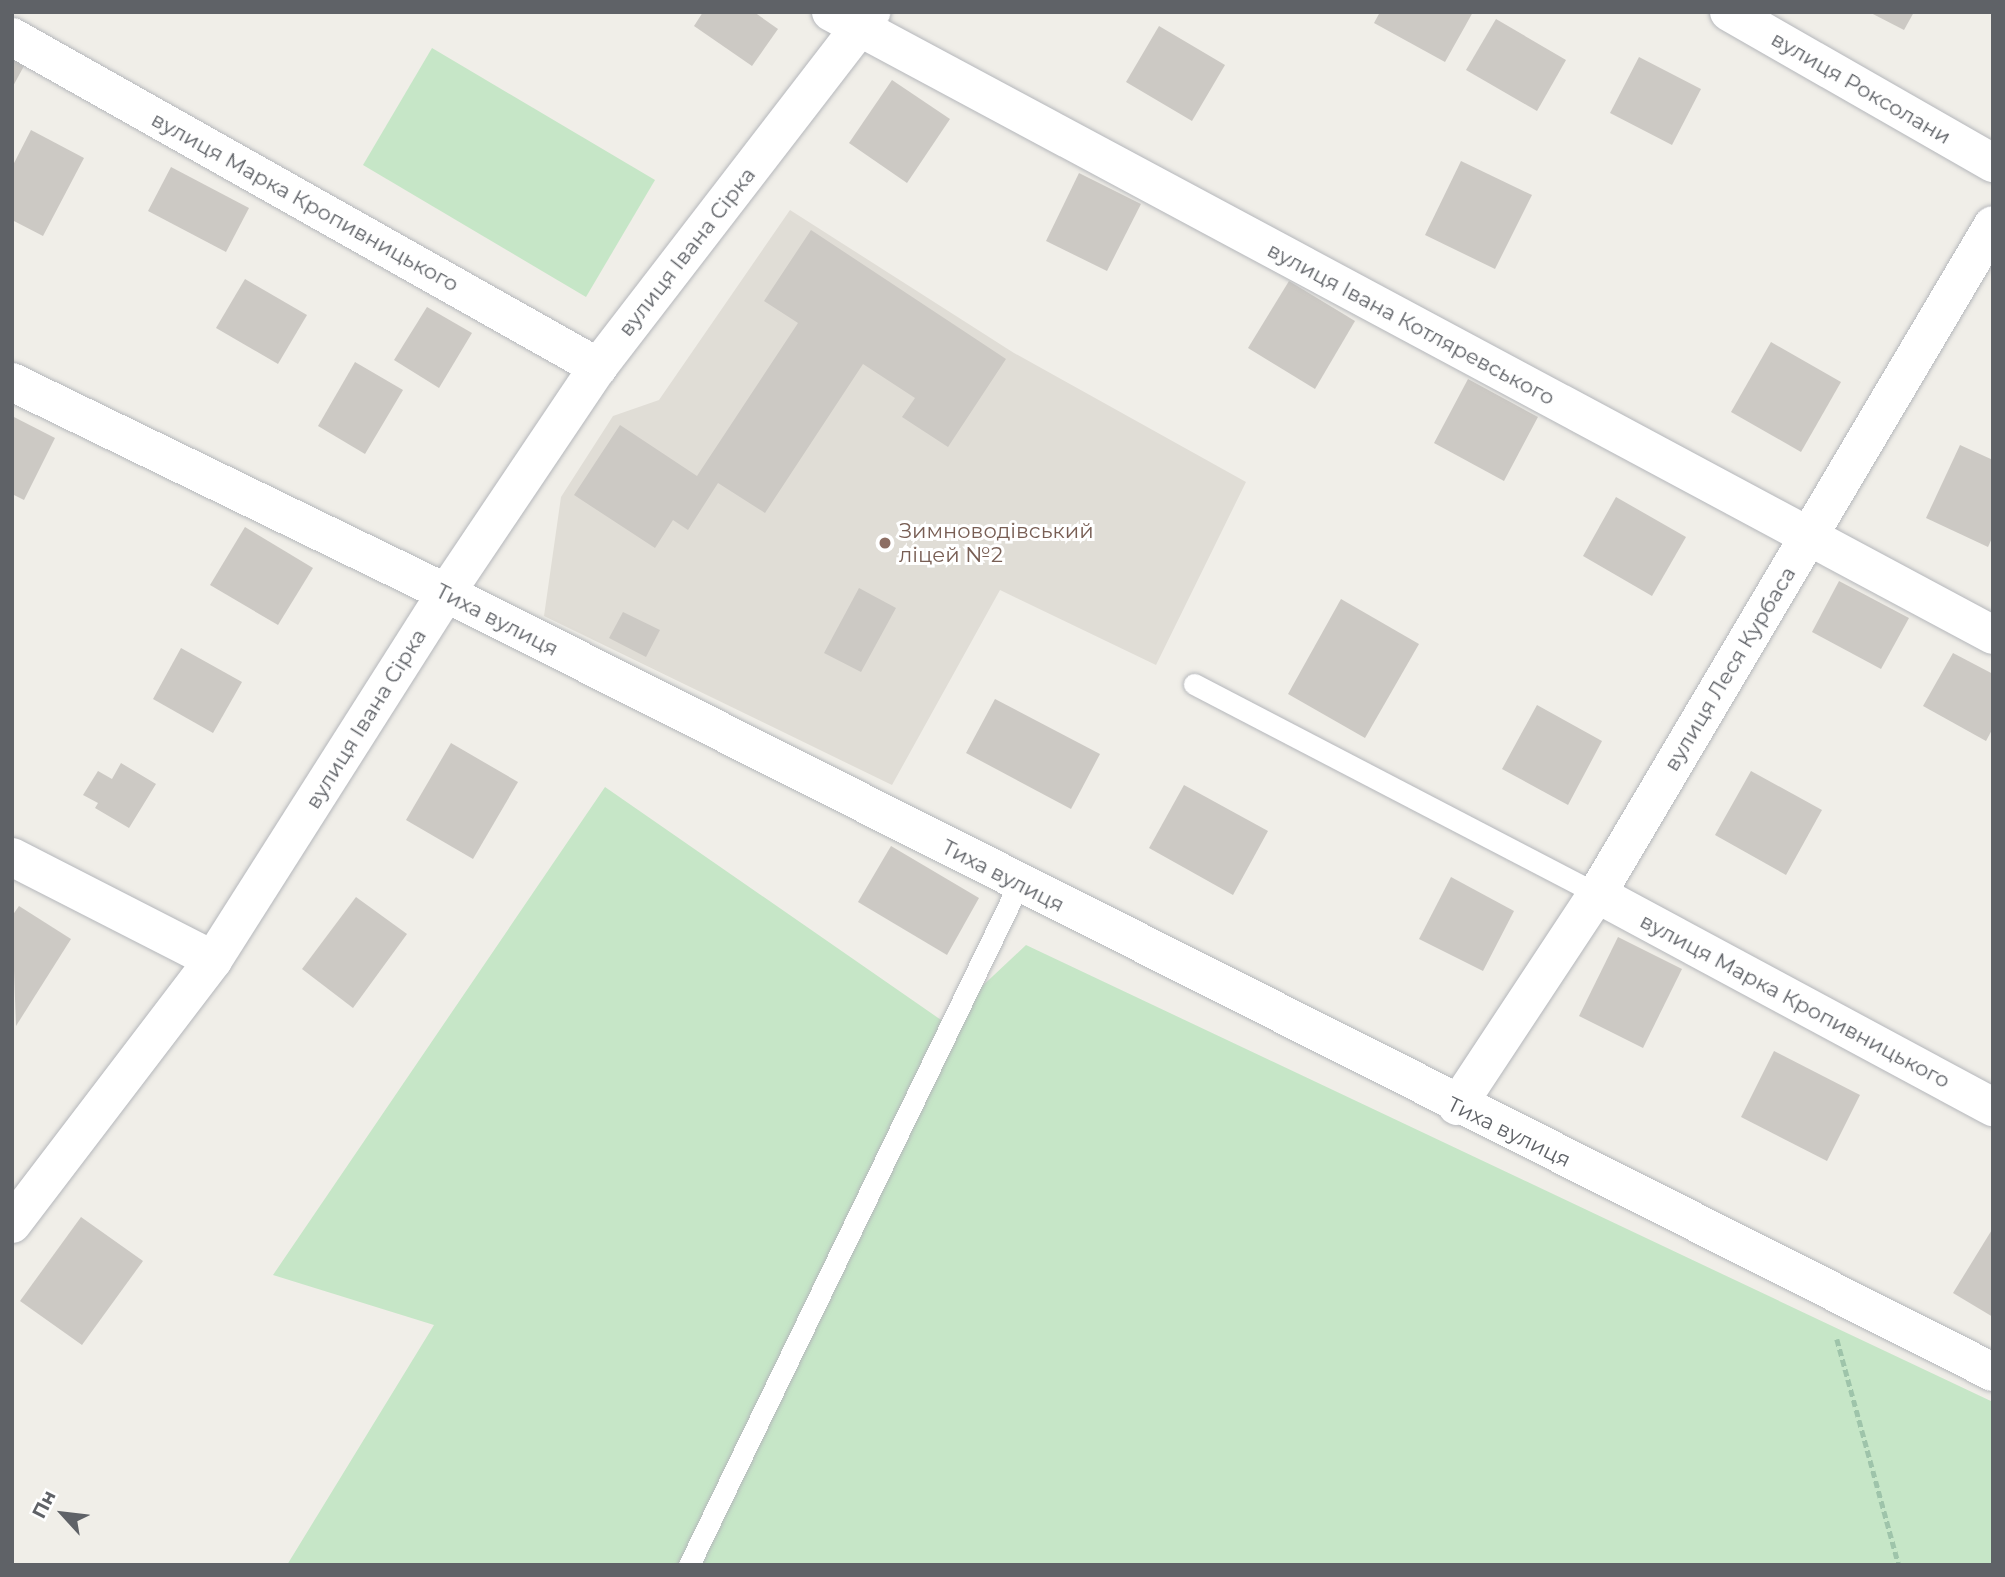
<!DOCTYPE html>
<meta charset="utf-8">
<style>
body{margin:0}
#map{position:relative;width:2005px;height:1577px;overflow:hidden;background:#f0eee8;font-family:Montserrat,sans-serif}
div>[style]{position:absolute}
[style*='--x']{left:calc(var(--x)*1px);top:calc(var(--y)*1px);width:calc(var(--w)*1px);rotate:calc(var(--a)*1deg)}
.education>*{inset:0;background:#e0ddd6}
.green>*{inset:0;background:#c6e6c7}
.building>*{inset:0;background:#ccc9c4}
.path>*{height:4.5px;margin-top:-2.25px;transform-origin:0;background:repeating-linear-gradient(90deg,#9ec4aa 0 7px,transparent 0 10.5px)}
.roads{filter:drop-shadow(0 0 2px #b5b7bb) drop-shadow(0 0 2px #b5b7bb)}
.service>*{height:21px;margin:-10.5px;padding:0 10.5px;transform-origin:10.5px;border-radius:10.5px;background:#fff}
.minor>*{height:38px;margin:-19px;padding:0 19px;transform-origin:19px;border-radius:19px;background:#fff}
.tertiary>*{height:38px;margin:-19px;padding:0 19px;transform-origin:19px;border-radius:19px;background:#fff}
.dots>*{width:19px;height:19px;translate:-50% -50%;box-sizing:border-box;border:4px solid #fff;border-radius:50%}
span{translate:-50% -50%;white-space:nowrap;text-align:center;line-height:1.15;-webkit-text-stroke:6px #fff;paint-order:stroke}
.street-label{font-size:21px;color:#5f6267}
.education-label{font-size:21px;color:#785e54}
.left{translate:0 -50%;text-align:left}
.frame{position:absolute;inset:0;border:14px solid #5f6267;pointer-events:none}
.north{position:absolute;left:28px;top:1479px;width:70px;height:70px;-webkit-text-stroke:5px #fff;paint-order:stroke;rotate:297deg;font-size:19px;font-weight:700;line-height:28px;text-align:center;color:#5f6267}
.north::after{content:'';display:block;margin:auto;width:24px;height:32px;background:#5f6267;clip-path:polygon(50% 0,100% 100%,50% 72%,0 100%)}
</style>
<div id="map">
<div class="education">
<div style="clip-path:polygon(790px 210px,1014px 353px,1246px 482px,1156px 665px,1000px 590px,892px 785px,544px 616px,561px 497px,613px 416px,659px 400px)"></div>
</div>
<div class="green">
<div style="clip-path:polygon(432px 48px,655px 180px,586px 297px,363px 165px)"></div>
<div style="clip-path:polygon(605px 787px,944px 1022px,1026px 945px,1993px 1402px,1993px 1565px,287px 1565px,434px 1325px,273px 1275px)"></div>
</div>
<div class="building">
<div style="clip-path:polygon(703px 12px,754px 12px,778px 29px,752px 66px,694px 26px)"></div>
<div style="clip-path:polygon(1380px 12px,1473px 12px,1445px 62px,1374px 23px)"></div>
<div style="clip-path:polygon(1869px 12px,1914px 12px,1904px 30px)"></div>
<div style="clip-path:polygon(1496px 19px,1566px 60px,1537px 111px,1466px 70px)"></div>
<div style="clip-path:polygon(1159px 26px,1225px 65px,1192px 121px,1126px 82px)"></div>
<div style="clip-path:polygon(12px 46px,30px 55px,12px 88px)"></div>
<div style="clip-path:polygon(1639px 57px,1701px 89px,1672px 145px,1610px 113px)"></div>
<div style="clip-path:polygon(892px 80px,950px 119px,907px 183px,849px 143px)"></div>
<div style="clip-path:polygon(31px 130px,84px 158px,43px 236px,12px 220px,12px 167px)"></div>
<div style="clip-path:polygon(1461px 161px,1532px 195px,1495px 269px,1425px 235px)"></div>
<div style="clip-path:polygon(171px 167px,249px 208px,226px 252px,148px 211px)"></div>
<div style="clip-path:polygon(1079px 173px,1141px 204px,1107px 271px,1046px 241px)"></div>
<div style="clip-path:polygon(811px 230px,1006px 359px,948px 447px,902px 417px,915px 398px,863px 364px,765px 513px,718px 483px,688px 530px,673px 520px,655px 548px,574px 495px,620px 425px,697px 476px,798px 323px,764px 301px)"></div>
<div style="clip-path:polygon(245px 279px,307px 315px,278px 364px,216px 328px)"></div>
<div style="clip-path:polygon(1289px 281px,1355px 321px,1315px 389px,1248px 348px)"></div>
<div style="clip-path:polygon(427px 307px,472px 333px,439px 388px,394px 360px)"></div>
<div style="clip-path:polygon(1771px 342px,1841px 382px,1801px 452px,1731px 412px)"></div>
<div style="clip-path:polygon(355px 362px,403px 390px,365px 454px,318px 426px)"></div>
<div style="clip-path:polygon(1468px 379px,1538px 417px,1504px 481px,1434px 443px)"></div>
<div style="clip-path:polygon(12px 416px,55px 438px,24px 500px,12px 494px)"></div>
<div style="clip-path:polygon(1960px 445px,1993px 460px,1993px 536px,1988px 547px,1926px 518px)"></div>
<div style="clip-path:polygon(1616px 497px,1686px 537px,1652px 596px,1583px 556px)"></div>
<div style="clip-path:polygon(245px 527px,313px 568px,278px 625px,210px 585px)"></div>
<div style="clip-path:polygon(1839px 581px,1909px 618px,1881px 669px,1812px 632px)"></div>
<div style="clip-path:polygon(859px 588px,896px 608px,861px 672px,824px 653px)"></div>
<div style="clip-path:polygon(1341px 599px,1419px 644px,1365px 738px,1288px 694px)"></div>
<div style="clip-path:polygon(623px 612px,660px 630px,646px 657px,609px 638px)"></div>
<div style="clip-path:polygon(181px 648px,242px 682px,213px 733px,153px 699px)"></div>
<div style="clip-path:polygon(1953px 653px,1993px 674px,1993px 728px,1986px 741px,1923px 706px)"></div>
<div style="clip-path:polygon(995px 699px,1100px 754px,1071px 809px,966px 753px)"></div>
<div style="clip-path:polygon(1537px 705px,1602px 741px,1568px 805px,1502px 769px)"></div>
<div style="clip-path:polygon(451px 743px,518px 782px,473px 859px,406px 820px)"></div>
<div style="clip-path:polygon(121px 763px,156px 784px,129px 828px,95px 808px,98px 803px,83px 795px,98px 771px,112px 779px)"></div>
<div style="clip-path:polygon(1751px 771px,1822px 810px,1786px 875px,1715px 835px)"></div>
<div style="clip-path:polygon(1184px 785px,1268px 831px,1233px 895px,1149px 848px)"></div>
<div style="clip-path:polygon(891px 846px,979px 898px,947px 955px,858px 902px)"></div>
<div style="clip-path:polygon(1451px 877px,1514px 911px,1483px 971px,1419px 939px)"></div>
<div style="clip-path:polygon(356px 897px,407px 934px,353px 1008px,302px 969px)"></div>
<div style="clip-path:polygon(19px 906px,71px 939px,16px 1026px,12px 916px)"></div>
<div style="clip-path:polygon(1618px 937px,1682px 969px,1643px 1048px,1579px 1016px)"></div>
<div style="clip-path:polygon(1774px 1051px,1860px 1095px,1827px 1161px,1741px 1117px)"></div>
<div style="clip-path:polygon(81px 1217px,143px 1261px,82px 1345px,20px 1301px)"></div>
<div style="clip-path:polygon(1993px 1228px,1993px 1317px,1953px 1293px)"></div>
</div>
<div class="path">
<div style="--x:1837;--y:1339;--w:234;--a:74.7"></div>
</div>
<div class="roads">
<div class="service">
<div style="--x:1194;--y:684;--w:454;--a:27.5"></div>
<div style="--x:689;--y:1565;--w:757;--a:-64.15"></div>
</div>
<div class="minor">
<div style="--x:831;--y:12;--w:1318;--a:28.2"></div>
<div style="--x:1729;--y:12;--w:304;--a:29.8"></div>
<div style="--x:12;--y:37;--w:673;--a:29.39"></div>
<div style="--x:12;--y:382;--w:483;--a:25.9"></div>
<div style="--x:12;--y:857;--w:226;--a:27.1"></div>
<div style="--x:1597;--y:894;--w:450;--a:28.3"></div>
<div style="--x:1457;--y:1106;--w:254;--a:-56.6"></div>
<div style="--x:1597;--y:894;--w:777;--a:-59.38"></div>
</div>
<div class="tertiary">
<div style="--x:446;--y:593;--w:1732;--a:26.73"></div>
<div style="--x:12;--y:1224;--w:332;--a:-52.7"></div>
<div style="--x:213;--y:960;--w:435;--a:-57.6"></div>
<div style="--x:446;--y:593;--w:272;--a:-56.1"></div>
<div style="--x:598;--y:367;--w:448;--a:-52.4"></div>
</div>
</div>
<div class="dots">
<div style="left:885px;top:543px;background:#8d6e63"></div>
</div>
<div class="street-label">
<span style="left:1861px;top:88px;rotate:30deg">вулиця Роксолани</span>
<span style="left:305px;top:202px;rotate:29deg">вулиця Марка Кропивницького</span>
<span style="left:687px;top:252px;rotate:-52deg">вулиця Івана Сірка</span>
<span style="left:1411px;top:324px;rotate:28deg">вулиця Івана Котляревського</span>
<span style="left:497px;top:620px;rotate:27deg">Тиха вулиця</span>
<span style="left:1730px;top:669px;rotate:-59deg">вулиця Леся Курбаса</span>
<span style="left:366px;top:719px;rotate:-58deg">вулиця Івана Сірка</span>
<span style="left:1003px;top:876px;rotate:27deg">Тиха вулиця</span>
<span style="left:1795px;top:1001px;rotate:28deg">вулиця Марка Кропивницького</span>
<span style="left:1509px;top:1132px;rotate:26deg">Тиха вулиця</span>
</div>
<div class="education-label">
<span class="left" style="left:899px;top:543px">Зимноводівський<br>ліцей №2</span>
</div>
<div class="frame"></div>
<div class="north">Пн</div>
</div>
